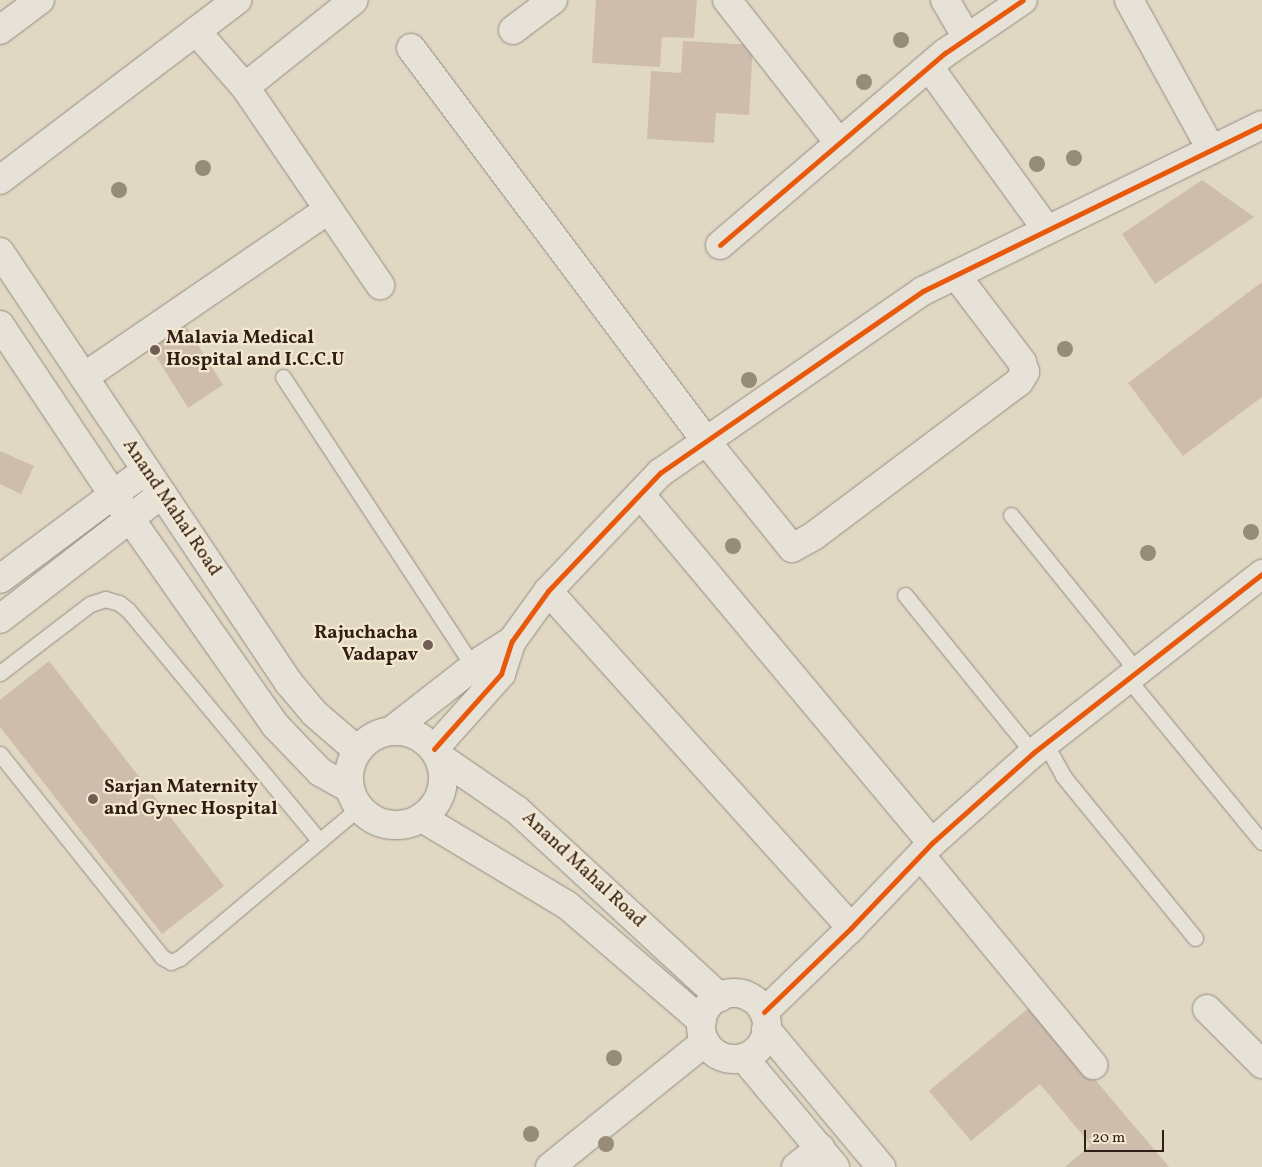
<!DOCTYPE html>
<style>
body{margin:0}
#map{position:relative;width:1262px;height:1167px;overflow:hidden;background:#e1d8c4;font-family:Vollkorn,serif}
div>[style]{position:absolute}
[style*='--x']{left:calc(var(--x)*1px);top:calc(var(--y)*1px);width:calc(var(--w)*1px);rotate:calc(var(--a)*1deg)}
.building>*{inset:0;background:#cebcac}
.roads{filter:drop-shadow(0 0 1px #948c80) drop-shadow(0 0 1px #948c80)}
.service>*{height:15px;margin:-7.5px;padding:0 7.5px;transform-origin:7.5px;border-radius:7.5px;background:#e7e2d8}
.minor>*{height:28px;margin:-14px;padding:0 14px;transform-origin:14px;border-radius:14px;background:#e7e2d8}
.tertiary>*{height:28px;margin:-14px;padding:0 14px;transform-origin:14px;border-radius:14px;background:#e7e2d8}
.secondary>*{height:28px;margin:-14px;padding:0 14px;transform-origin:14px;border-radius:14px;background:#e7e2d8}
.secondary>.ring{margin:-14px;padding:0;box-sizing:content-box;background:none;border:28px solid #e7e2d8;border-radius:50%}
.cycleway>*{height:5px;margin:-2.5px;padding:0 2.5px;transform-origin:2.5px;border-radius:2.5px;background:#e8590c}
.trees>*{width:16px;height:16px;margin:-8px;border-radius:50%;background:#968c78}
.dots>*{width:14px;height:14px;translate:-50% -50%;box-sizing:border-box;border:2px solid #f4e8d0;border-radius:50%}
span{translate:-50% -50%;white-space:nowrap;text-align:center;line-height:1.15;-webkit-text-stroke:4.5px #f4e8d0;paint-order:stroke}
.poi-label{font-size:19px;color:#301d16;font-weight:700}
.left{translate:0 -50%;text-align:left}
.right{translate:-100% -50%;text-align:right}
.street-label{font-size:19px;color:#301d16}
.scale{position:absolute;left:1084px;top:1130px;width:80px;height:22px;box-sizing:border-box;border:2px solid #301d16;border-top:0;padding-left:6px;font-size:15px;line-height:18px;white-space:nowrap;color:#301d16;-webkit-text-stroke:4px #f4e8d0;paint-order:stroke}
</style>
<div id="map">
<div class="building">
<div style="clip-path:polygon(596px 0,697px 0,694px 38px,662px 37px,660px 67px,592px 63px)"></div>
<div style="clip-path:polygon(683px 41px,753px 45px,749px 115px,716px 113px,714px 143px,647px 139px,651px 71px,681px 73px)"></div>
<div style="clip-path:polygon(1202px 180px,1254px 217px,1155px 284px,1122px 234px)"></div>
<div style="clip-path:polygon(1262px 282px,1262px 397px,1183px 456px,1128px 383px)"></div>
<div style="clip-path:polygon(181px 318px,223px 385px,188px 408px,146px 340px)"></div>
<div style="clip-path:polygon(0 451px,34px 466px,21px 494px,0 484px)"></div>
<div style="clip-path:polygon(49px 661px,224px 886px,162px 934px,0 727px,0 700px)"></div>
<div style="clip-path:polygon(1032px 1005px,1169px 1167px,1065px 1167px,1091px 1145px,1040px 1084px,971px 1141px,929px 1091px)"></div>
</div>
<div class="roads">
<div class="service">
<div style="--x:283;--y:377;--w:346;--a:56.7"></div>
<div style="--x:1011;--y:515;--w:201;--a:51.1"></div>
<div style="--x:905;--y:595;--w:203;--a:51"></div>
<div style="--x:0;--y:673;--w:113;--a:-37.5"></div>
<div style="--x:90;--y:604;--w:16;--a:-18"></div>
<div style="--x:105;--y:599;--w:15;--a:16"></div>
<div style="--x:119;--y:603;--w:11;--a:38"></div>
<div style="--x:128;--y:610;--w:300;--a:50.3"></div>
<div style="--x:1128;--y:679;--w:211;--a:50.6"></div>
<div style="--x:1045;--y:743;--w:38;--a:61"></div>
<div style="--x:1063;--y:776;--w:209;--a:50.8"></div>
<div style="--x:0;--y:754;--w:260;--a:51.4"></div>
<div style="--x:162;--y:957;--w:10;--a:29"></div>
<div style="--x:171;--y:962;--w:10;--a:-24"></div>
<div style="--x:180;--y:958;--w:234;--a:-40"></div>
</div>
<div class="minor">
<div style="--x:727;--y:0;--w:182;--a:51.9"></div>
<div style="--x:945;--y:0;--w:42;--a:59.7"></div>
<div style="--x:1129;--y:0;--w:170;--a:61.2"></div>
<div style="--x:0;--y:30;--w:50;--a:-36.9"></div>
<div style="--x:513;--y:30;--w:50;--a:-36.9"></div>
<div style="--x:196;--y:31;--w:74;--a:48.8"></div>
<div style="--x:245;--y:87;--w:139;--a:-38.6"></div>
<div style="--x:411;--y:48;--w:491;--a:53.1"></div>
<div style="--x:706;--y:441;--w:137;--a:51.2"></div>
<div style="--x:792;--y:548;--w:26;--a:-29"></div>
<div style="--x:815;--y:535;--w:255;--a:-36.9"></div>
<div style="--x:1019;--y:382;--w:12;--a:-59"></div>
<div style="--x:1025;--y:372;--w:10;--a:-107"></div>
<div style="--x:1022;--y:362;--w:109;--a:-127.2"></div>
<div style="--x:929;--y:67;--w:201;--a:54.1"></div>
<div style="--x:245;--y:87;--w:240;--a:55.7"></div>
<div style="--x:0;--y:180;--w:298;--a:-37.2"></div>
<div style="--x:720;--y:245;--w:296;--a:-40.5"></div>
<div style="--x:945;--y:53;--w:94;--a:-34.2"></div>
<div style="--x:84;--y:377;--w:296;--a:-34.4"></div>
<div style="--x:640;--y:494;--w:455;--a:50.1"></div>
<div style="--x:548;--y:591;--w:453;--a:48"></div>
<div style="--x:921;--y:856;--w:271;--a:50.5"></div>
<div style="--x:1207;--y:1009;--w:78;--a:45"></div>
<div style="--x:764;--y:1012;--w:121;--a:-44"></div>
<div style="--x:851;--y:928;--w:117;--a:-46.4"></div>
<div style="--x:932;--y:843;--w:135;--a:-41.7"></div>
<div style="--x:1033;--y:753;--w:291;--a:-38"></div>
<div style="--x:796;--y:1167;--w:31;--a:-38"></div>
</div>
<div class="tertiary">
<div style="--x:0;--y:579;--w:182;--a:-36.7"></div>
<div style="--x:0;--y:619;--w:205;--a:-37.7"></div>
<div style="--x:391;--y:731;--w:117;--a:-38"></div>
<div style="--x:483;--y:659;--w:34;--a:-32"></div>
<div style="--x:434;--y:749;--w:101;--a:-48.2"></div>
<div style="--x:501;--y:674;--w:35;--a:-72"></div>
<div style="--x:512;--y:641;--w:62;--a:-54.2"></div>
<div style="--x:548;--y:591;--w:163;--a:-46.5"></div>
<div style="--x:660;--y:473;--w:320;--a:-34.7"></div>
<div style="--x:923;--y:291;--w:377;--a:-26.1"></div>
<div style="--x:550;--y:1167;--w:199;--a:-38.9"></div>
</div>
<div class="secondary">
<div style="--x:0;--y:252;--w:519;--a:56.16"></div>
<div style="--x:289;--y:683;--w:39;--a:50"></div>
<div style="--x:314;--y:713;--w:58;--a:40.8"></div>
<div style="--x:0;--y:325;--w:202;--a:56.3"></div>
<div style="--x:112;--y:493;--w:284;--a:54.9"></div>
<div style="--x:275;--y:725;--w:65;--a:46.2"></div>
<div style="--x:320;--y:772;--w:33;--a:29"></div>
<div class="ring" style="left:349px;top:731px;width:66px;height:66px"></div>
<div style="--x:437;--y:755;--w:97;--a:34.5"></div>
<div style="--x:517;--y:810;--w:276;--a:42.7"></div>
<div style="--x:422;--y:818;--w:169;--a:31"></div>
<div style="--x:567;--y:905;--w:178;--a:40.7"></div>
<div class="ring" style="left:701px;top:993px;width:38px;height:38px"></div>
<div style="--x:766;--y:1029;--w:180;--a:50.2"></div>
<div style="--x:744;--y:1058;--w:142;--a:50.1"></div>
</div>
</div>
<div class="cycleway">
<div style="--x:720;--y:245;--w:296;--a:-40.5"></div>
<div style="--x:945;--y:53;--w:94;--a:-34.2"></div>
<div style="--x:434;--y:749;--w:101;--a:-48.2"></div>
<div style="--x:501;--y:674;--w:35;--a:-72"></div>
<div style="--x:512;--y:641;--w:62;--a:-54.2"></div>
<div style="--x:548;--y:591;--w:163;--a:-46.5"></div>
<div style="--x:660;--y:473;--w:320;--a:-34.7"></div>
<div style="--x:923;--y:291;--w:377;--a:-26.1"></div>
<div style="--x:764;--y:1012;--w:121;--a:-44"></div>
<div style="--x:851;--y:928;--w:117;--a:-46.4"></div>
<div style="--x:932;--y:843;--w:135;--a:-41.7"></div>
<div style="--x:1033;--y:753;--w:291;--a:-38"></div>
</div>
<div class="trees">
<div style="left:901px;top:40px"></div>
<div style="left:864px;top:82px"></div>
<div style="left:1074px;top:158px"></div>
<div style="left:1037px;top:164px"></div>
<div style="left:203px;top:168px"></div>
<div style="left:119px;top:190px"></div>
<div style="left:1065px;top:349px"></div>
<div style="left:749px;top:380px"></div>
<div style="left:1251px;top:532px"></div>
<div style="left:733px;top:546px"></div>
<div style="left:1148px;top:553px"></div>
<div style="left:614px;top:1058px"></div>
<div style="left:531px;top:1134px"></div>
<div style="left:606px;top:1144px"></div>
</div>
<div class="dots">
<div style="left:155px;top:350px;background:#6e5e53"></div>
<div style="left:428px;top:645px;background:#6e5e53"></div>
<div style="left:93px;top:799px;background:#6e5e53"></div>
</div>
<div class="poi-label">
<span class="left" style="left:166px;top:350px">Malavia Medical<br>Hospital and I.C.C.U</span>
<span class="right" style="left:418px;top:645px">Rajuchacha<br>Vadapav</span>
<span class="left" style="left:104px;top:799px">Sarjan Maternity<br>and Gynec Hospital</span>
</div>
<div class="street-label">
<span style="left:171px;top:508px;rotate:56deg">Anand Mahal Road</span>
<span style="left:583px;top:870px;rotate:43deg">Anand Mahal Road</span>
</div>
<div class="scale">20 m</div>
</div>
